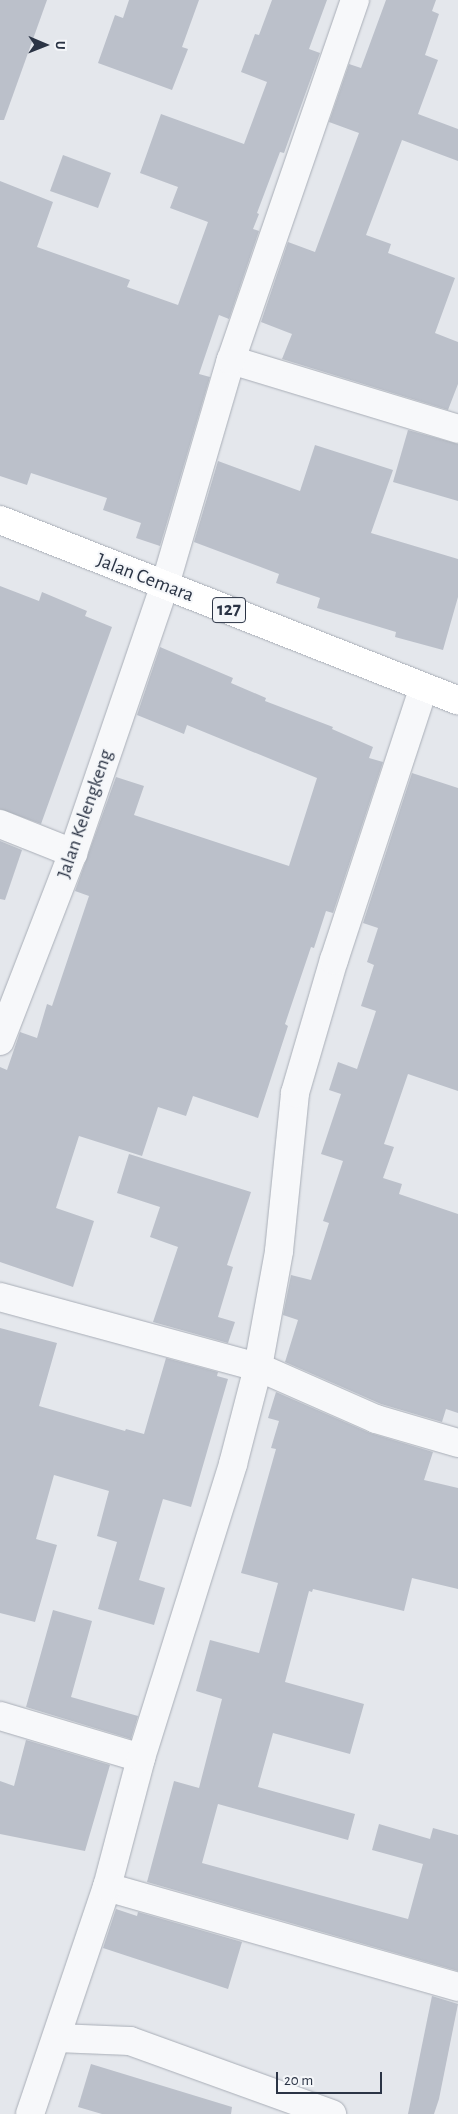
<!DOCTYPE html>
<style>
body{margin:0}
#map{position:relative;width:458px;height:2114px;overflow:hidden;background:#e4e7ec;font-family:"Alegreya Sans",sans-serif}
div>[style]{position:absolute}
[style*='--x']{left:calc(var(--x)*1px);top:calc(var(--y)*1px);width:calc(var(--w)*1px);rotate:calc(var(--a)*1deg)}
.building>*{inset:0;background:#bbc0ca}
.roads{filter:drop-shadow(0 0 1px #a9aeb7) drop-shadow(0 0 1px #a9aeb7)}
.minor>*{height:28px;margin:-14px;padding:0 14px;transform-origin:14px;border-radius:14px;background:#f7f8fa}
.primary>*{height:28px;margin:-14px;padding:0 14px;transform-origin:14px;border-radius:14px;background:#fff}
span{translate:-50% -50%;white-space:nowrap;text-align:center;line-height:1.15;-webkit-text-stroke:4px #f4f6f9;paint-order:stroke}
.shield-label span{padding:1px 4px;background:#f4f6f9;border:1px solid;border-radius:4px;-webkit-text-stroke-width:0}
.shield-label{font-size:19px;color:#2b3445;font-weight:700}
.street-label{font-size:20px;color:#2b3445}
.north{position:absolute;left:20px;top:20px;width:50px;height:50px;-webkit-text-stroke:4px #f4f6f9;paint-order:stroke;rotate:91deg;font-size:14px;font-weight:700;line-height:20px;text-align:center;color:#2b3445}
.north::after{content:'';display:block;margin:auto;width:18px;height:22px;background:#2b3445;clip-path:polygon(50% 0,100% 100%,50% 72%,0 100%)}
.scale{position:absolute;left:276px;top:2072px;width:106px;height:22px;box-sizing:border-box;border:2px solid #2b3445;border-top:0;padding-left:6px;font-size:15px;line-height:18px;white-space:nowrap;color:#2b3445;-webkit-text-stroke:4px #f4f6f9;paint-order:stroke}
</style>
<div id="map">
<div class="building">
<div style="clip-path:polygon(0 0,47px 0,4px 120px,0 120px)"></div>
<div style="clip-path:polygon(129px 0,199px 0,182px 47px,188px 49px,172px 90px,98px 63px,115px 15px,123px 18px)"></div>
<div style="clip-path:polygon(272px 0,327px 0,309px 49px,320px 53px,284px 153px,280px 152px,257px 213px,259px 214px,253px 229px,259px 231px,229px 319px,219px 315px,199px 374px,210px 377px,160px 546px,136px 538px,141px 523px,103px 510px,107px 498px,31px 473px,27px 485px,0 476px,0 181px,53px 202px,37px 247px,130px 280px,127px 287px,178px 305px,208px 222px,170px 208px,178px 187px,140px 173px,161px 114px,244px 144px,267px 82px,241px 72px,255px 34px,259px 35px)"></div>
<div style="clip-path:polygon(386px 0,436px 0,432px 11px,439px 14px,425px 55px,438px 60px,418px 114px,458px 129px,458px 161px,402px 140px,366px 235px,391px 244px,388px 253px,455px 278px,435px 333px,458px 342px,458px 384px,448px 410px,282px 359px,292px 334px,261px 322px,288px 242px,315px 252px,359px 133px,329px 122px,349px 64px,361px 68px)"></div>
<div style="clip-path:polygon(63px 155px,111px 173px,98px 208px,50px 191px)"></div>
<div style="clip-path:polygon(408px 430px,458px 444px,458px 501px,393px 482px)"></div>
<div style="clip-path:polygon(315px 445px,393px 470px,371px 533px,458px 559px,458px 597px,443px 650px,395px 637px,396px 632px,317px 608px,320px 598px,276px 583px,279px 574px,194px 542px,218px 461px,300px 491px)"></div>
<div style="clip-path:polygon(0 586px,39px 601px,42px 592px,87px 611px,85px 616px,112px 627px,41px 824px,0 809px)"></div>
<div style="clip-path:polygon(160px 647px,233px 678px,231px 683px,266px 698px,265px 701px,333px 727px,332px 729px,373px 747px,369px 758px,383px 762px,333px 913px,326px 911px,314px 948px,311px 947px,285px 1024px,288px 1026px,258px 1118px,193px 1096px,186px 1116px,158px 1107px,142px 1156px,79px 1136px,56px 1208px,94px 1221px,73px 1287px,0 1262px,0 1067px,7px 1070px,20px 1032px,37px 1038px,47px 1004px,52px 1006px,89px 896px,75px 891px,116px 777px,144px 786px,134px 815px,289px 866px,317px 778px,187px 725px,184px 734px,137px 715px)"></div>
<div style="clip-path:polygon(412px 773px,458px 788px,458px 1091px,408px 1074px,384px 1144px,394px 1147px,383px 1178px,402px 1184px,399px 1194px,458px 1214px,458px 1413px,446px 1409px,442px 1422px,381px 1404px,285px 1362px,298px 1320px,283px 1315px,291px 1275px,311px 1280px,329px 1223px,323px 1221px,343px 1161px,321px 1154px,341px 1094px,329px 1090px,338px 1062px,357px 1069px,376px 1011px,361px 1006px,374px 965px,367px 962px,378px 928px,363px 923px)"></div>
<div style="clip-path:polygon(0 841px,22px 850px,5px 900px,0 899px)"></div>
<div style="clip-path:polygon(129px 1154px,251px 1192px,227px 1265px,233px 1267px,218px 1317px,235px 1322px,228px 1343px,153px 1322px,178px 1247px,150px 1237px,160px 1207px,117px 1193px)"></div>
<div style="clip-path:polygon(0 1328px,57px 1343px,39px 1406px,125px 1431px,126px 1429px,144px 1434px,166px 1358px,218px 1372px,217px 1376px,228px 1379px,191px 1507px,163px 1499px,139px 1580px,165px 1588px,154px 1625px,98px 1609px,117px 1542px,97px 1536px,109px 1491px,54px 1475px,36px 1539px,57px 1545px,35px 1622px,0 1613px)"></div>
<div style="clip-path:polygon(276px 1392px,370px 1433px,433px 1452px,424px 1480px,458px 1488px,458px 1589px,412px 1578px,404px 1611px,313px 1589px,312px 1592px,309px 1591px,285px 1682px,364px 1704px,350px 1754px,273px 1733px,258px 1787px,355px 1814px,348px 1840px,218px 1804px,202px 1863px,408px 1919px,423px 1864px,372px 1850px,379px 1824px,430px 1839px,433px 1828px,458px 1835px,458px 1971px,147px 1882px,174px 1781px,199px 1788px,222px 1699px,196px 1691px,210px 1640px,259px 1653px,278px 1583px,241px 1573px,276px 1449px,271px 1448px,279px 1421px,268px 1418px)"></div>
<div style="clip-path:polygon(53px 1610px,92px 1621px,71px 1697px,138px 1716px,131px 1739px,26px 1707px)"></div>
<div style="clip-path:polygon(26px 1740px,110px 1765px,85px 1851px,0 1834px,0 1781px,14px 1786px)"></div>
<div style="clip-path:polygon(116px 1909px,137px 1916px,138px 1912px,242px 1942px,228px 1989px,103px 1948px)"></div>
<div style="clip-path:polygon(432px 1996px,458px 2004px,439px 2099px,434px 2114px,408px 2114px)"></div>
<div style="clip-path:polygon(91px 2064px,232px 2107px,231px 2114px,102px 2114px,78px 2107px)"></div>
</div>
<div class="roads">
<div class="minor">
<div style="--x:231;--y:360;--w:237;--a:16.9"></div>
<div style="--x:0;--y:824;--w:79;--a:21.7"></div>
<div style="--x:0;--y:1041;--w:202;--a:-68.8"></div>
<div style="--x:73;--y:853;--w:283;--a:-71.1"></div>
<div style="--x:165;--y:585;--w:234;--a:-73.7"></div>
<div style="--x:231;--y:360;--w:381;--a:-71"></div>
<div style="--x:0;--y:1297;--w:267;--a:15.2"></div>
<div style="--x:258;--y:1367;--w:129;--a:23.8"></div>
<div style="--x:376;--y:1419;--w:85;--a:16.3"></div>
<div style="--x:0;--y:1716;--w:147;--a:16.6"></div>
<div style="--x:107;--y:1887;--w:365;--a:15.9"></div>
<div style="--x:57;--y:2038;--w:73;--a:2.4"></div>
<div style="--x:130;--y:2041;--w:215;--a:19.9"></div>
<div style="--x:30;--y:2114;--w:240;--a:-71.3"></div>
<div style="--x:107;--y:1887;--w:133;--a:-75.2"></div>
<div style="--x:141;--y:1758;--w:308;--a:-72.6"></div>
<div style="--x:233;--y:1464;--w:100;--a:-75.5"></div>
<div style="--x:258;--y:1367;--w:118;--a:-79.7"></div>
<div style="--x:279;--y:1251;--w:159;--a:-84.2"></div>
<div style="--x:295;--y:1093;--w:139;--a:-73.7"></div>
<div style="--x:334;--y:960;--w:287;--a:-71.8"></div>
</div>
<div class="primary">
<div style="--x:0;--y:520;--w:492;--a:21.5"></div>
</div>
</div>
<div class="shield-label">
<span style="left:229px;top:610px">127</span>
</div>
<div class="street-label">
<span style="left:145px;top:578px;rotate:21deg">Jalan Cemara</span>
<span style="left:85px;top:814px;rotate:-71deg">Jalan Kelengkeng</span>
</div>
<div class="north">U</div>
<div class="scale">20 m</div>
</div>
